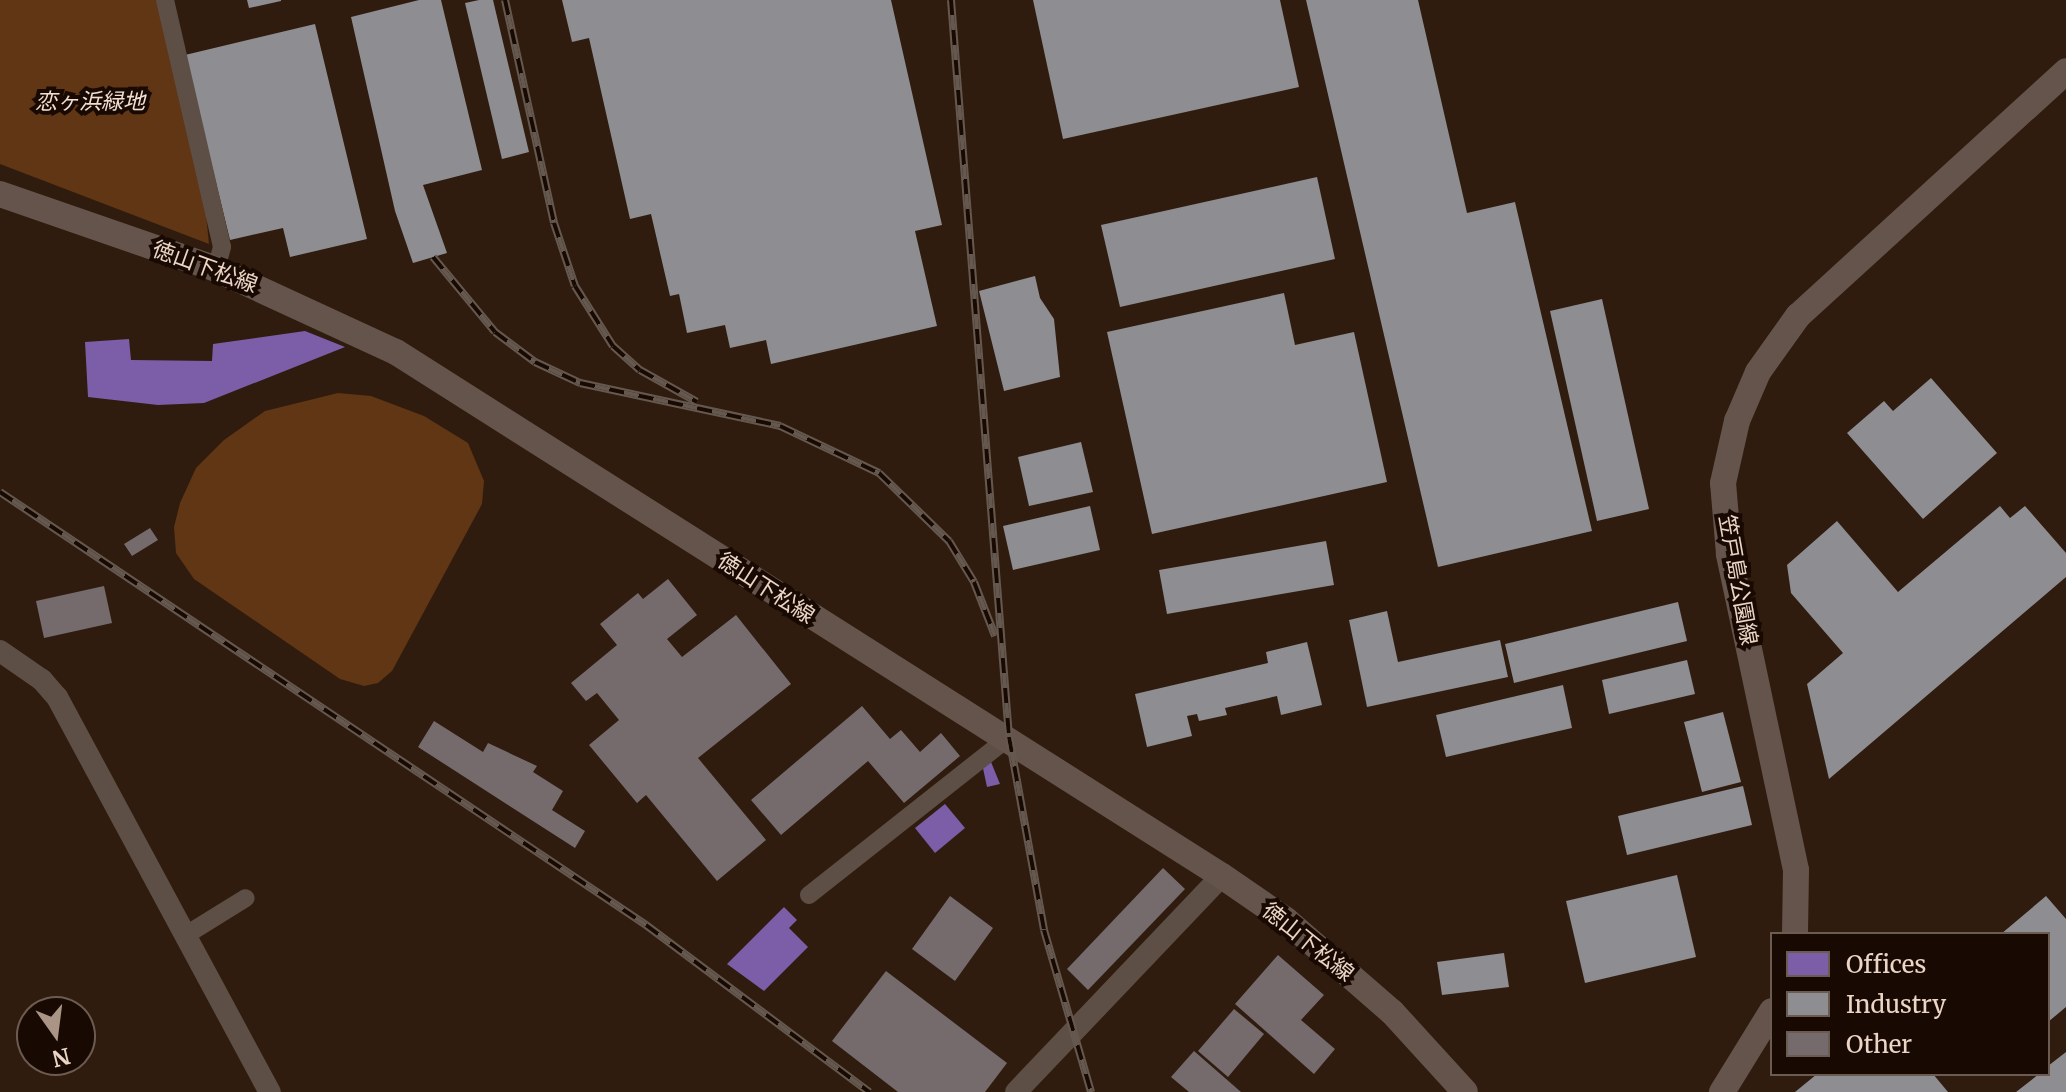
<!DOCTYPE html>
<meta charset="utf-8">
<style>
body{margin:0}
#map{position:relative;width:2066px;height:1092px;overflow:hidden;background:#2f1c0e;font-family:Merriweather,"Noto Sans JP",serif}
div>[style]{position:absolute}
[style*='--x']{left:calc(var(--x)*1px);top:calc(var(--y)*1px);width:calc(var(--w)*1px);rotate:calc(var(--a)*1deg)}
.green>*{inset:0;background:#603614}
.offices>*{inset:0;background:#7b5ea7}
.industry>*{inset:0;background:#8d8d92}
.building>*{inset:0;background:#756b6d}
.minor>*{height:18px;margin:-9px;padding:0 9px;transform-origin:9px;border-radius:9px;background:#5d4f45}
.tertiary>*{height:22px;margin:-11px;padding:0 11px;transform-origin:11px;border-radius:11px;background:#5d4f45}
.secondary>*{height:26px;margin:-13px;padding:0 13px;transform-origin:13px;border-radius:13px;background:#65544c}
.rail>*{height:8px;margin-top:-4px;transform-origin:0;background:repeating-linear-gradient(90deg,#180a02 0 15px,#65584f 0 30px);box-sizing:border-box;border-block:2px solid #65584f}
span{translate:-50% -50%;white-space:nowrap;text-align:center;line-height:1.15;-webkit-text-stroke:8px #180a02;paint-order:stroke}
.park-label{font-size:22px;color:#f2dfd2;font-style:italic}
.street-label{font-size:22px;color:#ebd5c6}
.legend{position:absolute;left:1770px;top:932px;width:280px;height:144px;box-sizing:border-box;background:#180a02;border:2px solid #6c5b50;margin:0;padding:10px 14px;list-style:none;font-size:24px;color:#ebd5c6}
.legend li{display:flex;align-items:center;gap:16px;height:40px}
.legend b{width:40px;border:2px solid #6c5b50}
.north{position:absolute;left:16px;top:996px;width:80px;height:80px;box-sizing:border-box;background:#180a02;border:2px solid #6c5b50;border-radius:50%;rotate:166deg;font-size:22px;font-weight:700;line-height:32px;text-align:center;color:#ebd5c6}
.north::after{content:'';display:block;margin:auto;width:28px;height:36px;background:#a99486;clip-path:polygon(50% 0,100% 100%,50% 72%,0 100%)}
</style>
<div id="map">
<div class="green">
<div style="clip-path:polygon(0 0,158px 0,204px 194px,209px 244px,0 164px)"></div>
<div style="clip-path:polygon(338px 393px,371px 396px,424px 416px,468px 443px,484px 481px,482px 504px,392px 671px,378px 683px,364px 686px,340px 679px,194px 579px,176px 553px,174px 527px,180px 503px,196px 468px,224px 440px,265px 411px)"></div>
</div>
<div class="offices">
<div style="clip-path:polygon(305px 331px,345px 347px,204px 403px,158px 405px,88px 397px,85px 342px,129px 339px,131px 360px,212px 361px,213px 344px)"></div>
<div style="clip-path:polygon(989px 757px,1000px 784px,987px 787px,981px 759px)"></div>
<div style="clip-path:polygon(945px 804px,965px 828px,935px 853px,915px 828px)"></div>
<div style="clip-path:polygon(784px 907px,797px 920px,789px 928px,808px 947px,764px 991px,727px 964px)"></div>
</div>
<div class="industry">
<div style="clip-path:polygon(247px 0,281px 0,281px 1px,249px 8px)"></div>
<div style="clip-path:polygon(419px 0,441px 0,482px 170px,423px 185px,447px 253px,413px 263px,395px 211px,351px 17px)"></div>
<div style="clip-path:polygon(479px 0,493px 0,529px 152px,502px 159px,465px 3px)"></div>
<div style="clip-path:polygon(562px 0,891px 0,942px 225px,915px 231px,937px 326px,771px 364px,766px 340px,730px 348px,725px 325px,687px 333px,679px 294px,670px 296px,651px 214px,630px 219px,589px 38px,572px 42px)"></div>
<div style="clip-path:polygon(1033px 0,1280px 0,1299px 87px,1063px 139px)"></div>
<div style="clip-path:polygon(1306px 0,1418px 0,1467px 213px,1515px 202px,1592px 531px,1438px 567px)"></div>
<div style="clip-path:polygon(315px 24px,367px 239px,290px 257px,283px 228px,230px 240px,185px 55px)"></div>
<div style="clip-path:polygon(1317px 177px,1335px 259px,1120px 307px,1101px 225px)"></div>
<div style="clip-path:polygon(1035px 276px,1040px 298px,1054px 319px,1060px 377px,1004px 391px,979px 291px)"></div>
<div style="clip-path:polygon(1284px 293px,1295px 345px,1354px 332px,1387px 482px,1152px 534px,1107px 332px)"></div>
<div style="clip-path:polygon(1602px 299px,1649px 509px,1597px 521px,1550px 311px)"></div>
<div style="clip-path:polygon(1931px 378px,1997px 453px,1923px 519px,1847px 433px,1884px 401px,1893px 411px)"></div>
<div style="clip-path:polygon(1081px 442px,1093px 492px,1029px 506px,1018px 457px)"></div>
<div style="clip-path:polygon(1090px 506px,1100px 550px,1013px 570px,1003px 526px)"></div>
<div style="clip-path:polygon(2000px 506px,2010px 518px,2025px 506px,2066px 553px,2066px 577px,1829px 779px,1807px 684px,1843px 653px,1791px 593px,1787px 565px,1837px 521px,1898px 592px)"></div>
<div style="clip-path:polygon(1326px 541px,1334px 585px,1167px 614px,1159px 570px)"></div>
<div style="clip-path:polygon(1678px 602px,1687px 641px,1514px 683px,1505px 644px)"></div>
<div style="clip-path:polygon(1387px 611px,1398px 662px,1500px 640px,1508px 677px,1367px 707px,1349px 620px)"></div>
<div style="clip-path:polygon(1307px 642px,1322px 705px,1281px 715px,1277px 696px,1225px 708px,1227px 715px,1199px 721px,1197px 714px,1187px 716px,1192px 736px,1147px 747px,1135px 694px,1268px 663px,1266px 652px)"></div>
<div style="clip-path:polygon(1687px 660px,1695px 694px,1609px 714px,1602px 680px)"></div>
<div style="clip-path:polygon(1563px 685px,1572px 728px,1446px 757px,1436px 715px)"></div>
<div style="clip-path:polygon(1723px 712px,1741px 782px,1702px 792px,1684px 722px)"></div>
<div style="clip-path:polygon(1743px 786px,1752px 825px,1627px 855px,1618px 816px)"></div>
<div style="clip-path:polygon(1677px 875px,1696px 957px,1585px 983px,1566px 901px)"></div>
<div style="clip-path:polygon(2046px 896px,2066px 919px,2066px 1007px,2048px 1022px,2048px 934px,2001px 934px)"></div>
<div style="clip-path:polygon(1504px 953px,1509px 987px,1442px 995px,1437px 962px)"></div>
<div style="clip-path:polygon(2066px 1052px,2066px 1092px,2016px 1092px,2039px 1074px,2048px 1074px,2048px 1066px)"></div>
<div style="clip-path:polygon(1817px 1074px,1933px 1074px,1948px 1092px,1795px 1092px)"></div>
</div>
<div class="building">
<div style="clip-path:polygon(150px 528px,158px 540px,132px 556px,124px 544px)"></div>
<div style="clip-path:polygon(668px 579px,697px 615px,667px 639px,682px 657px,736px 615px,791px 684px,698px 758px,766px 840px,717px 881px,646px 795px,637px 803px,589px 745px,619px 720px,597px 693px,586px 701px,571px 683px,617px 645px,600px 624px,638px 593px,643px 599px)"></div>
<div style="clip-path:polygon(104px 586px,112px 623px,44px 638px,36px 601px)"></div>
<div style="clip-path:polygon(862px 706px,890px 739px,901px 730px,920px 752px,941px 733px,960px 756px,904px 803px,868px 761px,781px 835px,751px 800px)"></div>
<div style="clip-path:polygon(434px 721px,483px 752px,488px 743px,537px 766px,533px 772px,563px 791px,552px 810px,585px 831px,575px 848px,418px 747px)"></div>
<div style="clip-path:polygon(1163px 868px,1185px 889px,1088px 990px,1067px 969px)"></div>
<div style="clip-path:polygon(950px 896px,993px 928px,955px 981px,912px 949px)"></div>
<div style="clip-path:polygon(1278px 955px,1324px 995px,1301px 1020px,1335px 1049px,1314px 1074px,1235px 1004px)"></div>
<div style="clip-path:polygon(886px 971px,1007px 1063px,985px 1092px,898px 1092px,832px 1041px)"></div>
<div style="clip-path:polygon(1234px 1009px,1264px 1034px,1228px 1077px,1198px 1051px)"></div>
<div style="clip-path:polygon(1194px 1051px,1241px 1092px,1189px 1092px,1171px 1077px)"></div>
</div>
<div class="minor">
<div style="--x:165;--y:0;--w:253;--a:77"></div>
<div style="--x:222;--y:247;--w:23;--a:105"></div>
<div style="--x:809;--y:895;--w:255;--a:-38.3"></div>
<div style="--x:186;--y:935;--w:70;--a:-31.7"></div>
</div>
<div class="tertiary">
<div style="--x:0;--y:651;--w:51;--a:34.6"></div>
<div style="--x:42;--y:680;--w:23;--a:49"></div>
<div style="--x:57;--y:697;--w:449;--a:61.7"></div>
<div style="--x:1016;--y:1092;--w:298;--a:-46.4"></div>
</div>
<div class="secondary">
<div style="--x:0;--y:194;--w:229;--a:19.1"></div>
<div style="--x:216;--y:269;--w:198;--a:24.8"></div>
<div style="--x:396;--y:352;--w:978;--a:32.39"></div>
<div style="--x:1222;--y:876;--w:78;--a:34.5"></div>
<div style="--x:1286;--y:920;--w:140;--a:41"></div>
<div style="--x:1392;--y:1012;--w:108;--a:47.6"></div>
<div style="--x:1795;--y:934;--w:64;--a:-89.1"></div>
<div style="--x:1796;--y:870;--w:323;--a:-102"></div>
<div style="--x:1729;--y:554;--w:71;--a:-94.8"></div>
<div style="--x:1723;--y:483;--w:64;--a:-77.3"></div>
<div style="--x:1737;--y:421;--w:53;--a:-66.8"></div>
<div style="--x:1758;--y:372;--w:69;--a:-54.5"></div>
<div style="--x:1798;--y:316;--w:363;--a:-42.4"></div>
<div style="--x:1722;--y:1092;--w:95;--a:-58.3"></div>
</div>
<div class="rail">
<div style="--x:505;--y:0;--w:228;--a:77.6"></div>
<div style="--x:554;--y:223;--w:66;--a:71.6"></div>
<div style="--x:575;--y:286;--w:71;--a:57.7"></div>
<div style="--x:613;--y:346;--w:36;--a:42"></div>
<div style="--x:640;--y:370;--w:65;--a:29.3"></div>
<div style="--x:951;--y:0;--w:739;--a:85.5"></div>
<div style="--x:1009;--y:737;--w:196;--a:79.7"></div>
<div style="--x:1044;--y:930;--w:169;--a:73.8"></div>
<div style="--x:433;--y:257;--w:97;--a:50.4"></div>
<div style="--x:495;--y:332;--w:50;--a:36.9"></div>
<div style="--x:535;--y:362;--w:50;--a:25"></div>
<div style="--x:580;--y:383;--w:205;--a:12.1"></div>
<div style="--x:780;--y:426;--w:110;--a:25.4"></div>
<div style="--x:879;--y:473;--w:98;--a:44.2"></div>
<div style="--x:949;--y:541;--w:48;--a:58.6"></div>
<div style="--x:974;--y:582;--w:58;--a:68.7"></div>
<div style="--x:0;--y:492;--w:778;--a:33.83"></div>
<div style="--x:646;--y:925;--w:279;--a:36.8"></div>
</div>
<div class="park-label">
<span style="left:90px;top:102px">恋ヶ浜緑地</span>
</div>
<div class="street-label">
<span style="left:205px;top:267px;rotate:20deg">徳山下松線</span>
<span style="left:1738px;top:580px;rotate:80deg">笠戸島公園線</span>
<span style="left:766px;top:588px;rotate:33deg">徳山下松線</span>
<span style="left:1308px;top:942px;rotate:39deg">徳山下松線</span>
</div>
<ul class="legend">
<li><b style="height:22px;background:#7b5ea7"></b>Offices</li>
<li><b style="height:22px;background:#8d8d92"></b>Industry</li>
<li><b style="height:22px;background:#756b6d"></b>Other</li>
</ul>
<div class="north">N</div>
</div>
